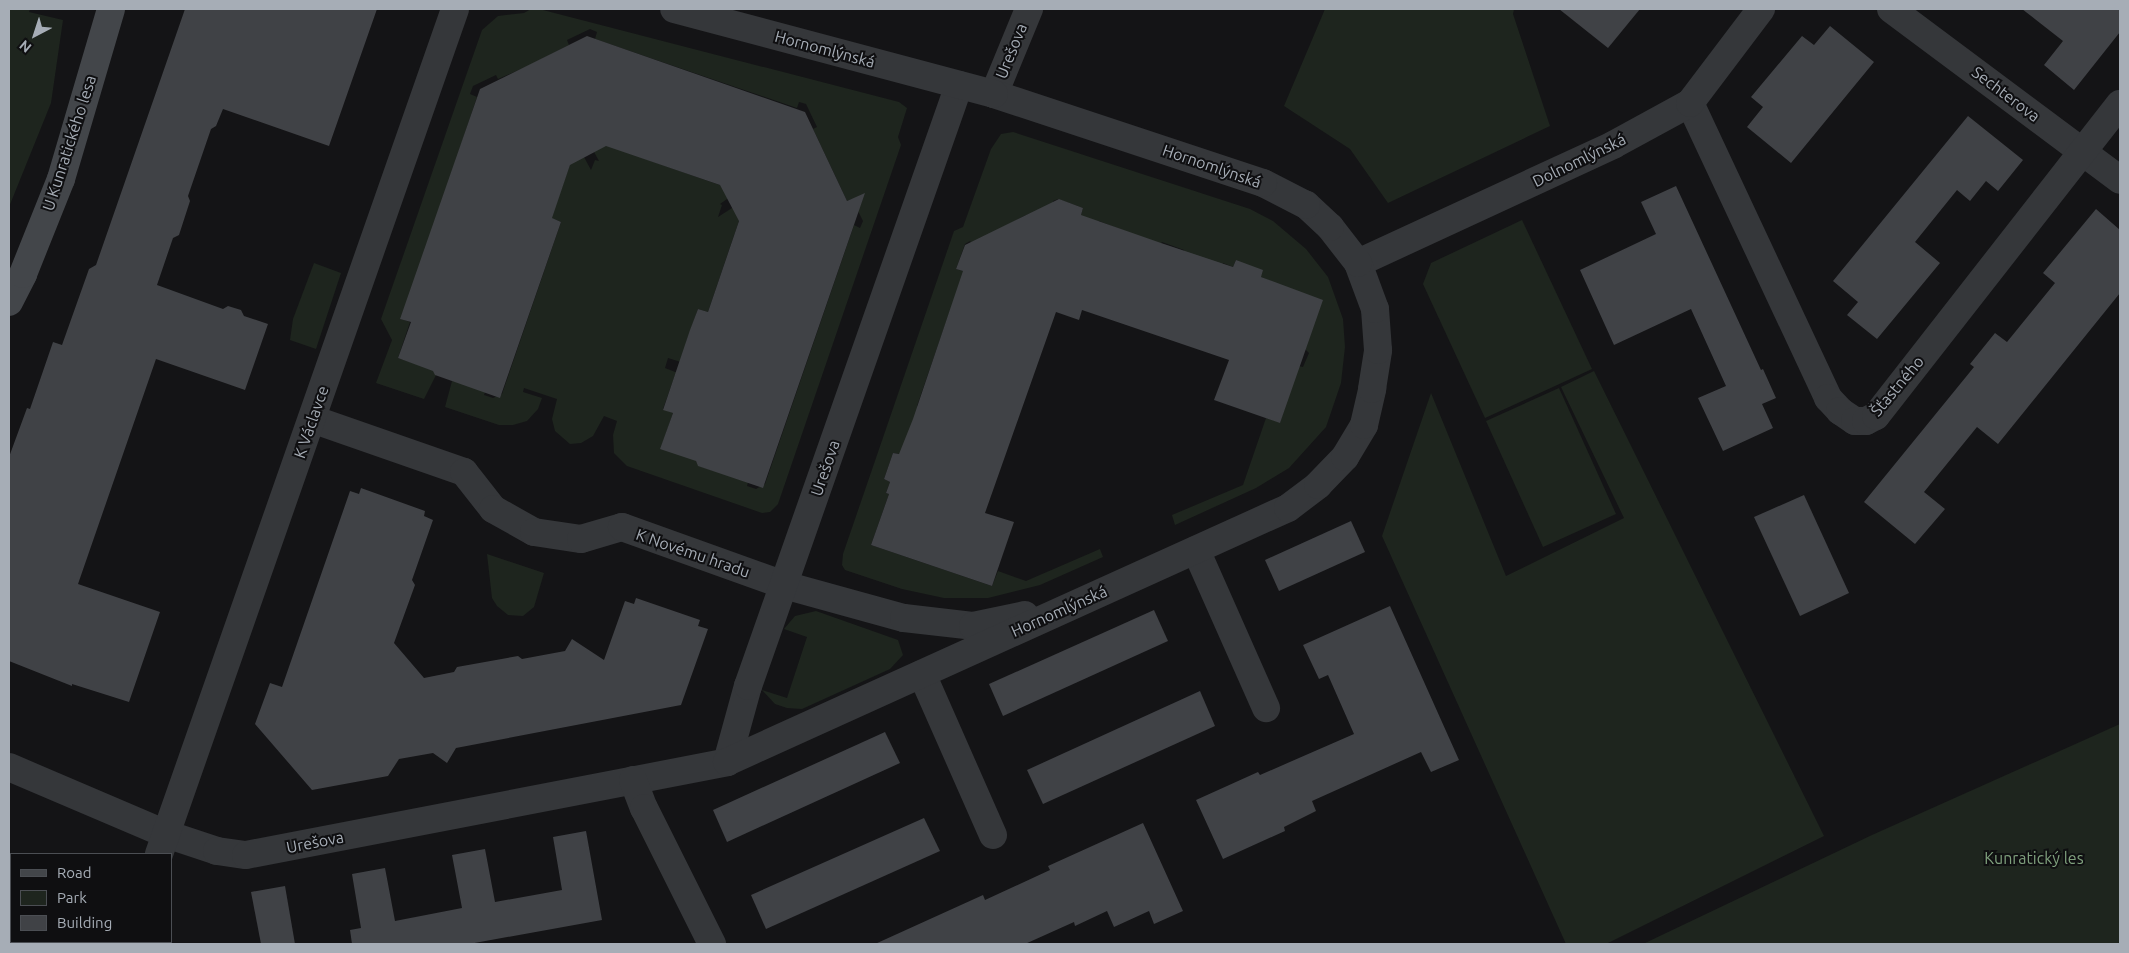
<!DOCTYPE html>
<meta charset="utf-8">
<style>
body{margin:0}
#map{position:relative;width:2129px;height:953px;overflow:hidden;background:#141416;font-family:Ubuntu,sans-serif}
div>[style]{position:absolute}
[style*='--x']{left:calc(var(--x)*1px);top:calc(var(--y)*1px);width:calc(var(--w)*1px);rotate:calc(var(--a)*1deg)}
.green>*{inset:0;background:#1e251e}
.building>*{inset:0;background:#404246}
.street>*{height:28px;margin:-14px;padding:0 14px;transform-origin:14px;border-radius:14px;background:#35373a}
.secondary>*{height:28px;margin:-14px;padding:0 14px;transform-origin:14px;border-radius:14px;background:#43464a}
span{translate:-50% -50%;white-space:nowrap;text-align:center;line-height:1.15;-webkit-text-stroke:4px #0f0f11;paint-order:stroke}
.street-label{font-size:16px;color:#a6adb6}
.park-label{font-size:16px;color:#7fa07d}
.frame{position:absolute;inset:0;border:10px solid #a6adb6;pointer-events:none}
.legend{position:absolute;left:10px;top:853px;width:162px;height:90px;box-sizing:border-box;background:#0f0f11;border:1px solid #4b4e53;margin:0;padding:6px 9px;list-style:none;font-size:15px;color:#a6adb6}
.legend li{display:flex;align-items:center;gap:10px;height:25px}
.legend b{width:25px;border:1px solid #4b4e53}
.north{position:absolute;left:10px;top:10px;width:50px;height:50px;-webkit-text-stroke:4px #0f0f11;paint-order:stroke;rotate:220deg;font-size:14px;font-weight:700;line-height:20px;text-align:center;color:#a6adb6}
.north::after{content:'';display:block;margin:auto;width:18px;height:22px;background:#a6adb6;clip-path:polygon(50% 0,100% 100%,50% 72%,0 100%)}
</style>
<div id="map">
<div class="green">
<div style="clip-path:polygon(9px 9px,30px 9px,29px 12px,63px 20px,51px 103px,9px 207px)"></div>
<div style="clip-path:polygon(531px 9px,539px 9px,899px 102px,907px 108px,898px 137px,901px 145px,778px 504px,770px 512px,762px 513px,627px 466px,614px 453px,613px 435px,617px 421px,604px 416px,593px 436px,581px 443px,570px 444px,555px 431px,552px 419px,557px 399px,524px 388px,523px 392px,542px 398px,538px 409px,527px 421px,513px 425px,499px 425px,445px 407px,452px 381px,486px 389px,484px 395px,493px 398px,502px 394px,561px 222px,551px 218px,574px 153px,584px 157px,591px 170px,595px 160px,599px 161px,594px 152px,597px 142px,731px 189px,727px 199px,720px 204px,722px 205px,718px 217px,732px 208px,742px 212px,708px 312px,698px 309px,686px 343px,687px 364px,668px 358px,665px 368px,683px 375px,675px 375px,663px 409px,673px 413px,661px 448px,694px 457px,698px 465px,714px 471px,723px 467px,749px 479px,747px 486px,756px 489px,765px 484px,854px 225px,860px 228px,863px 221px,852px 199px,847px 201px,813px 129px,817px 127px,806px 104px,799px 102px,797px 108px,662px 62px,595px 39px,597px 32px,590px 29px,567px 40px,569px 45px,528px 66px,498px 79px,496px 75px,473px 86px,470px 94px,477px 97px,459px 151px,468px 155px,401px 319px,410px 322px,398px 358px,425px 367px,432px 366px,436px 375px,424px 399px,376px 383px,392px 340px,381px 319px,482px 30px,498px 16px,524px 13px)"></div>
<div style="clip-path:polygon(1325px 9px,1514px 9px,1513px 14px,1550px 126px,1388px 203px,1350px 149px,1284px 106px)"></div>
<div style="clip-path:polygon(1013px 132px,1250px 209px,1273px 221px,1306px 249px,1328px 277px,1343px 319px,1345px 347px,1341px 383px,1326px 427px,1289px 468px,1256px 488px,1175px 525px,1172px 515px,1243px 485px,1266px 418px,1280px 422px,1298px 366px,1303px 367px,1309px 353px,1305px 349px,1271px 284px,1271px 281px,1261px 277px,1236px 260px,1233px 267px,1223px 263px,1221px 266px,1184px 254px,1184px 250px,1162px 242px,1160px 245px,1099px 221px,1097px 223px,1080px 218px,1083px 208px,1058px 199px,1053px 201px,1054px 205px,1024px 216px,972px 244px,970px 241px,965px 244px,956px 269px,966px 272px,946px 322px,917px 406px,920px 408px,900px 454px,893px 453px,884px 479px,890px 482px,886px 493px,889px 494px,871px 545px,992px 586px,998px 571px,1026px 581px,1100px 549px,1103px 557px,1040px 585px,988px 598px,944px 598px,902px 589px,845px 570px,842px 565px,843px 554px,954px 231px,963px 227px,991px 149px,1001px 134px)"></div>
<div style="clip-path:polygon(1522px 220px,1592px 369px,1485px 418px,1423px 284px,1431px 263px)"></div>
<div style="clip-path:polygon(314px 263px,341px 273px,316px 349px,290px 340px,293px 319px)"></div>
<div style="clip-path:polygon(1594px 371px,1824px 836px,1606px 944px,1566px 944px,1382px 536px,1431px 393px,1506px 576px,1624px 518px,1561px 387px)"></div>
<div style="clip-path:polygon(1559px 388px,1616px 514px,1543px 547px,1486px 421px)"></div>
<div style="clip-path:polygon(487px 554px,544px 573px,534px 607px,523px 616px,508px 615px,497px 606px,492px 598px)"></div>
<div style="clip-path:polygon(816px 611px,898px 640px,903px 655px,890px 669px,802px 709px,787px 708px,775px 704px,762px 690px,787px 698px,807px 637px,784px 629px,795px 616px)"></div>
<div style="clip-path:polygon(2120px 724px,2120px 944px,1643px 944px,1872px 835px)"></div>
</div>
<div class="building">
<div style="clip-path:polygon(185px 9px,377px 9px,329px 146px,223px 109px,216px 126px,211px 129px,188px 196px,190px 201px,179px 235px,173px 238px,157px 285px,223px 309px,228px 306px,241px 310px,244px 316px,268px 324px,245px 390px,156px 359px,78px 584px,160px 612px,129px 702px,72px 684px,72px 686px,9px 661px,9px 457px,27px 408px,30px 409px,53px 342px,62px 345px,89px 269px,96px 265px)"></div>
<div style="clip-path:polygon(1559px 9px,1640px 9px,1608px 48px)"></div>
<div style="clip-path:polygon(2022px 9px,2120px 9px,2120px 32px,2074px 90px,2044px 65px,2063px 41px)"></div>
<div style="clip-path:polygon(1830px 26px,1874px 62px,1791px 163px,1747px 127px,1763px 107px,1751px 97px,1802px 36px,1814px 45px)"></div>
<div style="clip-path:polygon(587px 36px,805px 112px,847px 201px,865px 193px,763px 488px,698px 466px,696px 461px,660px 449px,673px 413px,663px 410px,690px 330px,698px 309px,708px 312px,739px 221px,720px 185px,606px 146px,570px 165px,552px 218px,561px 222px,500px 398px,435px 375px,433px 371px,398px 358px,411px 322px,400px 319px,480px 89px)"></div>
<div style="clip-path:polygon(1968px 116px,2023px 160px,1998px 191px,1986px 181px,1970px 201px,1957px 190px,1915px 242px,1940px 263px,1877px 339px,1847px 315px,1858px 302px,1833px 281px)"></div>
<div style="clip-path:polygon(1676px 186px,1761px 370px,1763px 369px,1776px 398px,1762px 404px,1773px 428px,1723px 451px,1698px 398px,1726px 386px,1691px 309px,1614px 345px,1580px 270px,1656px 234px,1641px 202px)"></div>
<div style="clip-path:polygon(1059px 199px,1083px 208px,1081px 215px,1161px 243px,1233px 267px,1236px 260px,1263px 270px,1261px 277px,1323px 300px,1280px 423px,1214px 400px,1229px 360px,1082px 310px,1079px 320px,1056px 312px,985px 513px,1014px 522px,992px 586px,871px 545px,889px 494px,886px 493px,890px 482px,884px 479px,893px 453px,899px 454px,913px 419px,963px 271px,956px 269px,965px 245px)"></div>
<div style="clip-path:polygon(2096px 209px,2120px 230px,2120px 293px,1998px 444px,1977px 427px,1924px 492px,1945px 509px,1915px 544px,1864px 502px,1974px 367px,1970px 364px,1995px 333px,2007px 342px,2055px 283px,2043px 273px)"></div>
<div style="clip-path:polygon(361px 488px,425px 511px,424px 516px,433px 520px,412px 580px,415px 585px,394px 643px,424px 678px,454px 672px,457px 667px,518px 656px,522px 659px,565px 651px,572px 639px,604px 660px,625px 601px,634px 604px,636px 598px,700px 620px,698px 626px,708px 629px,681px 705px,456px 748px,447px 763px,433px 753px,399px 759px,388px 776px,312px 790px,255px 724px,270px 683px,282px 687px,350px 491px,359px 494px)"></div>
<div style="clip-path:polygon(1804px 495px,1849px 593px,1800px 616px,1754px 517px)"></div>
<div style="clip-path:polygon(1351px 521px,1365px 552px,1279px 591px,1265px 560px)"></div>
<div style="clip-path:polygon(1390px 606px,1459px 760px,1431px 772px,1421px 752px,1312px 801px,1316px 811px,1284px 827px,1285px 831px,1223px 859px,1196px 800px,1258px 772px,1260px 775px,1354px 734px,1328px 675px,1319px 679px,1303px 645px)"></div>
<div style="clip-path:polygon(1154px 610px,1168px 641px,1003px 716px,989px 684px)"></div>
<div style="clip-path:polygon(1200px 691px,1215px 726px,1043px 804px,1027px 770px)"></div>
<div style="clip-path:polygon(885px 732px,900px 763px,727px 842px,713px 810px)"></div>
<div style="clip-path:polygon(924px 818px,940px 851px,766px 929px,751px 895px)"></div>
<div style="clip-path:polygon(1143px 823px,1183px 911px,1154px 924px,1149px 911px,1114px 927px,1107px 911px,1075px 926px,1074px 922px,1025px 944px,875px 944px,983px 895px,985px 900px,1050px 870px,1048px 866px)"></div>
<div style="clip-path:polygon(586px 831px,602px 920px,469px 944px,352px 944px,350px 930px,361px 928px,352px 874px,385px 868px,395px 921px,462px 908px,452px 855px,485px 849px,495px 902px,562px 890px,553px 837px)"></div>
<div style="clip-path:polygon(285px 886px,295px 944px,261px 944px,251px 892px)"></div>
</div>
<div class="street">
<div style="--x:1891;--y:9;--w:286;--a:36.7"></div>
<div style="--x:994;--y:94;--w:92;--a:-67.6"></div>
<div style="--x:1690;--y:103;--w:326;--a:64.9"></div>
<div style="--x:1828;--y:398;--w:18;--a:47"></div>
<div style="--x:1840;--y:411;--w:18;--a:34"></div>
<div style="--x:1855;--y:421;--w:11;--a:0"></div>
<div style="--x:1866;--y:421;--w:11;--a:-27"></div>
<div style="--x:1876;--y:416;--w:396;--a:-52"></div>
<div style="--x:1358;--y:263;--w:281;--a:-24.8"></div>
<div style="--x:1613;--y:145;--w:88;--a:-28.6"></div>
<div style="--x:1690;--y:103;--w:118;--a:-52.9"></div>
<div style="--x:312;--y:419;--w:161;--a:19.2"></div>
<div style="--x:464;--y:472;--w:47;--a:51.9"></div>
<div style="--x:493;--y:509;--w:47;--a:29.3"></div>
<div style="--x:534;--y:532;--w:48;--a:8.5"></div>
<div style="--x:581;--y:539;--w:43;--a:-16.3"></div>
<div style="--x:622;--y:527;--w:172;--a:19.7"></div>
<div style="--x:784;--y:585;--w:124;--a:15.4"></div>
<div style="--x:904;--y:618;--w:69;--a:6.6"></div>
<div style="--x:973;--y:626;--w:53;--a:-11.9"></div>
<div style="--x:1196;--y:550;--w:173;--a:66.1"></div>
<div style="--x:922;--y:674;--w:176;--a:66.2"></div>
<div style="--x:727;--y:762;--w:79;--a:-74.6"></div>
<div style="--x:748;--y:686;--w:637;--a:-70.65"></div>
<div style="--x:9;--y:767;--w:171;--a:23.1"></div>
<div style="--x:166;--y:834;--w:54;--a:18.4"></div>
<div style="--x:217;--y:851;--w:29;--a:8"></div>
<div style="--x:246;--y:855;--w:490;--a:-10.9"></div>
<div style="--x:727;--y:762;--w:616;--a:-24.36"></div>
<div style="--x:1288;--y:508;--w:38;--a:-37"></div>
<div style="--x:1318;--y:485;--w:39;--a:-46"></div>
<div style="--x:1345;--y:457;--w:37;--a:-59"></div>
<div style="--x:1364;--y:425;--w:37;--a:-77"></div>
<div style="--x:1372;--y:389;--w:39;--a:-81"></div>
<div style="--x:1378;--y:350;--w:41;--a:-94.2"></div>
<div style="--x:1375;--y:309;--w:49;--a:-110.3"></div>
<div style="--x:1358;--y:263;--w:46;--a:-127.9"></div>
<div style="--x:1330;--y:227;--w:33;--a:-137"></div>
<div style="--x:1306;--y:205;--w:48;--a:-152.9"></div>
<div style="--x:1263;--y:183;--w:283;--a:-161.7"></div>
<div style="--x:994;--y:94;--w:331;--a:-165.1"></div>
<div style="--x:633;--y:780;--w:30;--a:69"></div>
<div style="--x:644;--y:808;--w:152;--a:63.4"></div>
<div style="--x:159;--y:854;--w:895;--a:-70.69"></div>
<div style="--x:137;--y:942;--w:4;--a:34"></div>
<div style="--x:91;--y:944;--w:3;--a:-45"></div>
</div>
<div class="secondary">
<div style="--x:9;--y:302;--w:31;--a:-63"></div>
<div style="--x:23;--y:274;--w:102;--a:-68.2"></div>
<div style="--x:61;--y:179;--w:177;--a:-73.6"></div>
</div>
<div class="street-label">
<span style="left:825px;top:49px;rotate:15deg">Hornomlýnská</span>
<span style="left:1011px;top:51px;rotate:-68deg">Urešova</span>
<span style="left:2006px;top:94px;rotate:37deg">Sechterova</span>
<span style="left:69px;top:143px;rotate:-72deg">U Kunratického lesa</span>
<span style="left:1579px;top:160px;rotate:-26deg">Dolnomlýnská</span>
<span style="left:1212px;top:166px;rotate:19deg">Hornomlýnská</span>
<span style="left:1897px;top:386px;rotate:-50deg">Šťastného</span>
<span style="left:311px;top:422px;rotate:-71deg">K Václavce</span>
<span style="left:825px;top:468px;rotate:-71deg">Urešova</span>
<span style="left:693px;top:553px;rotate:19deg">K Novému hradu</span>
<span style="left:1059px;top:611px;rotate:-24deg">Hornomlýnská</span>
<span style="left:315px;top:842px;rotate:-11deg">Urešova</span>
</div>
<div class="park-label">
<span style="left:2034px;top:858px">Kunratický les</span>
</div>
<div class="frame"></div>
<ul class="legend">
<li><b style="height:6px;background:#43464a"></b>Road</li>
<li><b style="height:14px;background:#1e251e"></b>Park</li>
<li><b style="height:14px;background:#404246"></b>Building</li>
</ul>
<div class="north">N</div>
</div>
